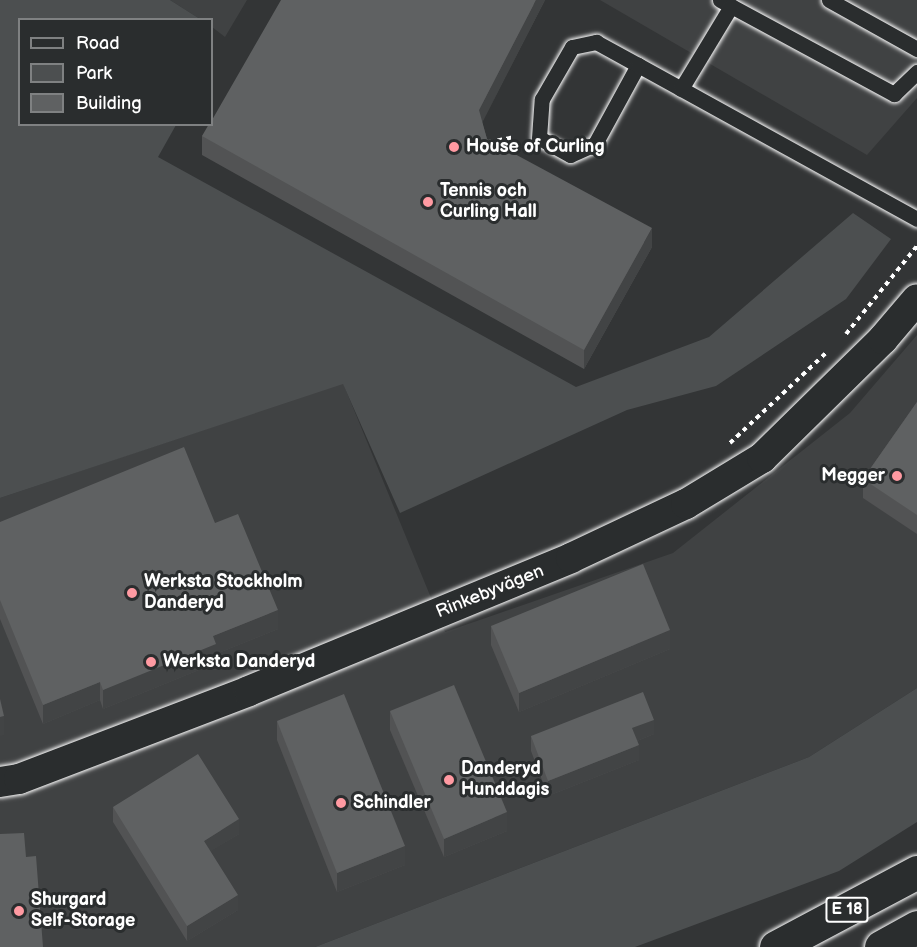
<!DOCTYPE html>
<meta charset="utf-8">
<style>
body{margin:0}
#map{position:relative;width:917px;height:947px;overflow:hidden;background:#333536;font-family:"Balsamiq Sans",sans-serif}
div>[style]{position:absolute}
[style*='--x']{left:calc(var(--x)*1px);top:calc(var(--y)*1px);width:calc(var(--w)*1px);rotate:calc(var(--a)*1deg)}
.built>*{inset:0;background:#404243}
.green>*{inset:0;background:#4c4f50}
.path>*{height:4px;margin-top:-2px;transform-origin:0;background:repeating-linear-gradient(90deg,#fff 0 4.5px,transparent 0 9px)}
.roads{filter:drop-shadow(0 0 2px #fff) drop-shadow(0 0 2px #fff)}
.service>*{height:15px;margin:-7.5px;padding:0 7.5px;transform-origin:7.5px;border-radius:7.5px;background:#2a2d2e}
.minor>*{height:30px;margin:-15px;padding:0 15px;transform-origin:15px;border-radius:15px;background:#2a2d2e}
.motorway>*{height:33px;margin:-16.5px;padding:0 16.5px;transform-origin:16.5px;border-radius:16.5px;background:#2a2d2e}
.wall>*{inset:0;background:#525354}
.shaded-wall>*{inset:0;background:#424445}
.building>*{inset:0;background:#5f6162}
.dots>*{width:16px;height:16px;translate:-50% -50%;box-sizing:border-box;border:3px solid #2a2d2e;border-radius:50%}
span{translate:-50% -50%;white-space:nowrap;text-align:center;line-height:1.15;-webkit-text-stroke:6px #2a2d2e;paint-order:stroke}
.shield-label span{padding:2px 4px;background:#2a2d2e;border:2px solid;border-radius:4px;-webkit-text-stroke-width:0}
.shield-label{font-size:16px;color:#fff;font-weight:700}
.poi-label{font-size:18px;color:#fff;font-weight:700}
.left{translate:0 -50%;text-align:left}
.right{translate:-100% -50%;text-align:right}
.street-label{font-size:18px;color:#fff}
.legend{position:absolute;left:18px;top:18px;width:195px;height:108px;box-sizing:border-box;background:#2a2d2e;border:2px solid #7f8182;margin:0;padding:8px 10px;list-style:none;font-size:18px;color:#fff}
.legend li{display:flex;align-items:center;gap:12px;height:30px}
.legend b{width:30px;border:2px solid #7f8182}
</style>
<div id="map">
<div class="built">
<div style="clip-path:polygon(170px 0,247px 0,225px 37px,212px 27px,212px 20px,200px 19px)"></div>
<div style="clip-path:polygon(600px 0,917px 0,917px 98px,867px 155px)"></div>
<div style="clip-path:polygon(917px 335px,917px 688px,809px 757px,315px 947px,0 947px,0 498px,343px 383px,445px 632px,673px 553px,850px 413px)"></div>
</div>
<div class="green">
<div style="clip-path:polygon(0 0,170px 0,200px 19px,20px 20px,20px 124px,176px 125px,158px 157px,576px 387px,709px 337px,853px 213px,891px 239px,846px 299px,716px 386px,627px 410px,400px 513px,343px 384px,0 498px)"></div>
<div style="clip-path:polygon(917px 688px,917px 822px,839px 871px,635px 947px,315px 947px,809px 757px)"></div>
</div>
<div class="path">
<div style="--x:489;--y:142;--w:25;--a:-11"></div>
<div style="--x:846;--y:334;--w:113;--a:-51.1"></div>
<div style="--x:730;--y:443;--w:133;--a:-43.2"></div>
</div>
<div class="roads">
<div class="service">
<div style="--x:720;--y:0;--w:198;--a:28.4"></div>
<div style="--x:894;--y:94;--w:32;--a:-44"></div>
<div style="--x:829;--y:0;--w:101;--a:29.1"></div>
<div style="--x:638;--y:65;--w:90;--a:118.6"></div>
<div style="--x:595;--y:144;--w:27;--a:156"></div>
<div style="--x:570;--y:155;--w:35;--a:-151"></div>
<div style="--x:539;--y:138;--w:39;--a:-86"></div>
<div style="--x:542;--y:99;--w:60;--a:-60"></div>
<div style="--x:572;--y:47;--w:25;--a:-12"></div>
<div style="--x:596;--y:42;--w:48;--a:28.7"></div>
<div style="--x:638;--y:65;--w:319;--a:28.9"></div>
<div style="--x:681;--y:89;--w:97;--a:-58.9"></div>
</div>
<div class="minor">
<div style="--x:0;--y:782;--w:19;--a:-9"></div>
<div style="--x:19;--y:779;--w:246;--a:-20.9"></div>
<div style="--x:249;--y:691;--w:348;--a:-22.4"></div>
<div style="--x:571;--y:558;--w:127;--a:-25.2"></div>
<div style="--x:686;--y:504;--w:89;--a:-31.2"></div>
<div style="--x:762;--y:458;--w:170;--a:-44.5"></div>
<div style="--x:883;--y:339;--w:52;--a:-49.6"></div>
</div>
<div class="motorway">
<div style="--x:776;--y:947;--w:160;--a:-28"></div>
<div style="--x:881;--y:947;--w:41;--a:-29.1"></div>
</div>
</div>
<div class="wall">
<div style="clip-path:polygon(545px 0,482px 122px,487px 139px,652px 247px,584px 369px,202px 155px,202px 136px)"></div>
<div style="clip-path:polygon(917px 402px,917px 534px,863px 498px,863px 479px)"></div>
<div style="clip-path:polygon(0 522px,215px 523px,278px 629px,216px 654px,216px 663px,103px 709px,100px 700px,43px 724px,0 619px)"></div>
<div style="clip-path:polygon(491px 626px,670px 649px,519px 712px,491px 645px)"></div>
<div style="clip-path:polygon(390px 711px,507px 831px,444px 857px,390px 730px)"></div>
<div style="clip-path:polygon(277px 721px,405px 865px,337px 892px,277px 740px)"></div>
<div style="clip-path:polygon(654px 734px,637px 741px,639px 760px,548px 796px,531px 751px,531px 736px)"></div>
<div style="clip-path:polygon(113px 807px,239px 834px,210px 851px,238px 910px,187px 941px,113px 822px)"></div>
</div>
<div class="shaded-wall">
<div style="clip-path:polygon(536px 0,545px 0,479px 129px,479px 110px)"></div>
<div style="clip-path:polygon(652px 228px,652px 247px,584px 369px,584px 350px)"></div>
<div style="clip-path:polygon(278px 610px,278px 629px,216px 654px,216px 663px,103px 709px,103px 690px,213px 636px)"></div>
<div style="clip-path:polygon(670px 630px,670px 649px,519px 712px,519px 693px)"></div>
<div style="clip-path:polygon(100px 682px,100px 700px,43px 724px,43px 705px)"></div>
<div style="clip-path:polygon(4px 716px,4px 735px,0 736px,0 717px)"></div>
<div style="clip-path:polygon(654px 720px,654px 734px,632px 743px,632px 728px)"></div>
<div style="clip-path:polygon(639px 745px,639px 760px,548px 796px,548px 781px)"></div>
<div style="clip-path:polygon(507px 812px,507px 831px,444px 857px,444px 839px)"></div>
<div style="clip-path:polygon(239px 819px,239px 834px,204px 855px,204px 841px)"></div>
<div style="clip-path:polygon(405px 846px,405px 865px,337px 892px,337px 873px)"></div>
<div style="clip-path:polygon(238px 895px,238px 910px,187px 941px,187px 926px)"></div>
</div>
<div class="building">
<div style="clip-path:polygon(281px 0,536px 0,479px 110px,487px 139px,652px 228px,584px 350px,202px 136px,209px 124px,212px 124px,212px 120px)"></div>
<div style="clip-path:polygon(917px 402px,917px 515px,863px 479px)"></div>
<div style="clip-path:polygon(184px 447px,215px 523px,238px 514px,278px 610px,213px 636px,216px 644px,103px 690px,100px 682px,43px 705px,0 600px,0 522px)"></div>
<div style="clip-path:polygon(643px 564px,670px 630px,519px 693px,491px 626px)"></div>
<div style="clip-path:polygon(454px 685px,507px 812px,444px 839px,390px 711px)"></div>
<div style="clip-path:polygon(643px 692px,654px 720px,632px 728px,639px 745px,548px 781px,531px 736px)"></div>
<div style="clip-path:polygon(344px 694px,405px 846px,337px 873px,277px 721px)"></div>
<div style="clip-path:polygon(0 699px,4px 716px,0 717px)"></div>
<div style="clip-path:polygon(198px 754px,239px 819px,204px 841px,238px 895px,187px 926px,113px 807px)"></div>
<div style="clip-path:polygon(24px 833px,26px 857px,36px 856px,43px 947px,0 947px,0 834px)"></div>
</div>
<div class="dots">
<div style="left:454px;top:147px;background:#ff9aa2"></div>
<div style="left:428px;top:202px;background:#ff9aa2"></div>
<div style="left:897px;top:476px;background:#ff9aa2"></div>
<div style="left:132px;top:593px;background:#ff9aa2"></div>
<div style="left:151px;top:662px;background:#ff9aa2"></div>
<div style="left:449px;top:780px;background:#ff9aa2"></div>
<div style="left:341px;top:803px;background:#ff9aa2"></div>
<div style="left:19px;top:911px;background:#ff9aa2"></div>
</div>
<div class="shield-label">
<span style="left:847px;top:910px">E 18</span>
</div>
<div class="poi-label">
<span class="left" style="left:466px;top:147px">House of Curling</span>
<span class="left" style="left:440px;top:202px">Tennis och<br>Curling Hall</span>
<span class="right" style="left:885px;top:476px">Megger</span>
<span class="left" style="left:144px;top:593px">Werksta Stockholm<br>Danderyd</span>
<span class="left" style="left:163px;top:662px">Werksta Danderyd</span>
<span class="left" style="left:461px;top:780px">Danderyd<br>Hunddagis</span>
<span class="left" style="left:353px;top:803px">Schindler</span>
<span class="left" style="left:31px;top:911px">Shurgard<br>Self-Storage</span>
</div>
<div class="street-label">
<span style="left:490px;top:592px;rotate:-22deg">Rinkebyvägen</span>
</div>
<ul class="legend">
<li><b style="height:8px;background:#2a2d2e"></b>Road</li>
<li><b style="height:16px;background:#4c4f50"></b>Park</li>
<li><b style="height:16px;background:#5f6162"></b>Building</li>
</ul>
</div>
